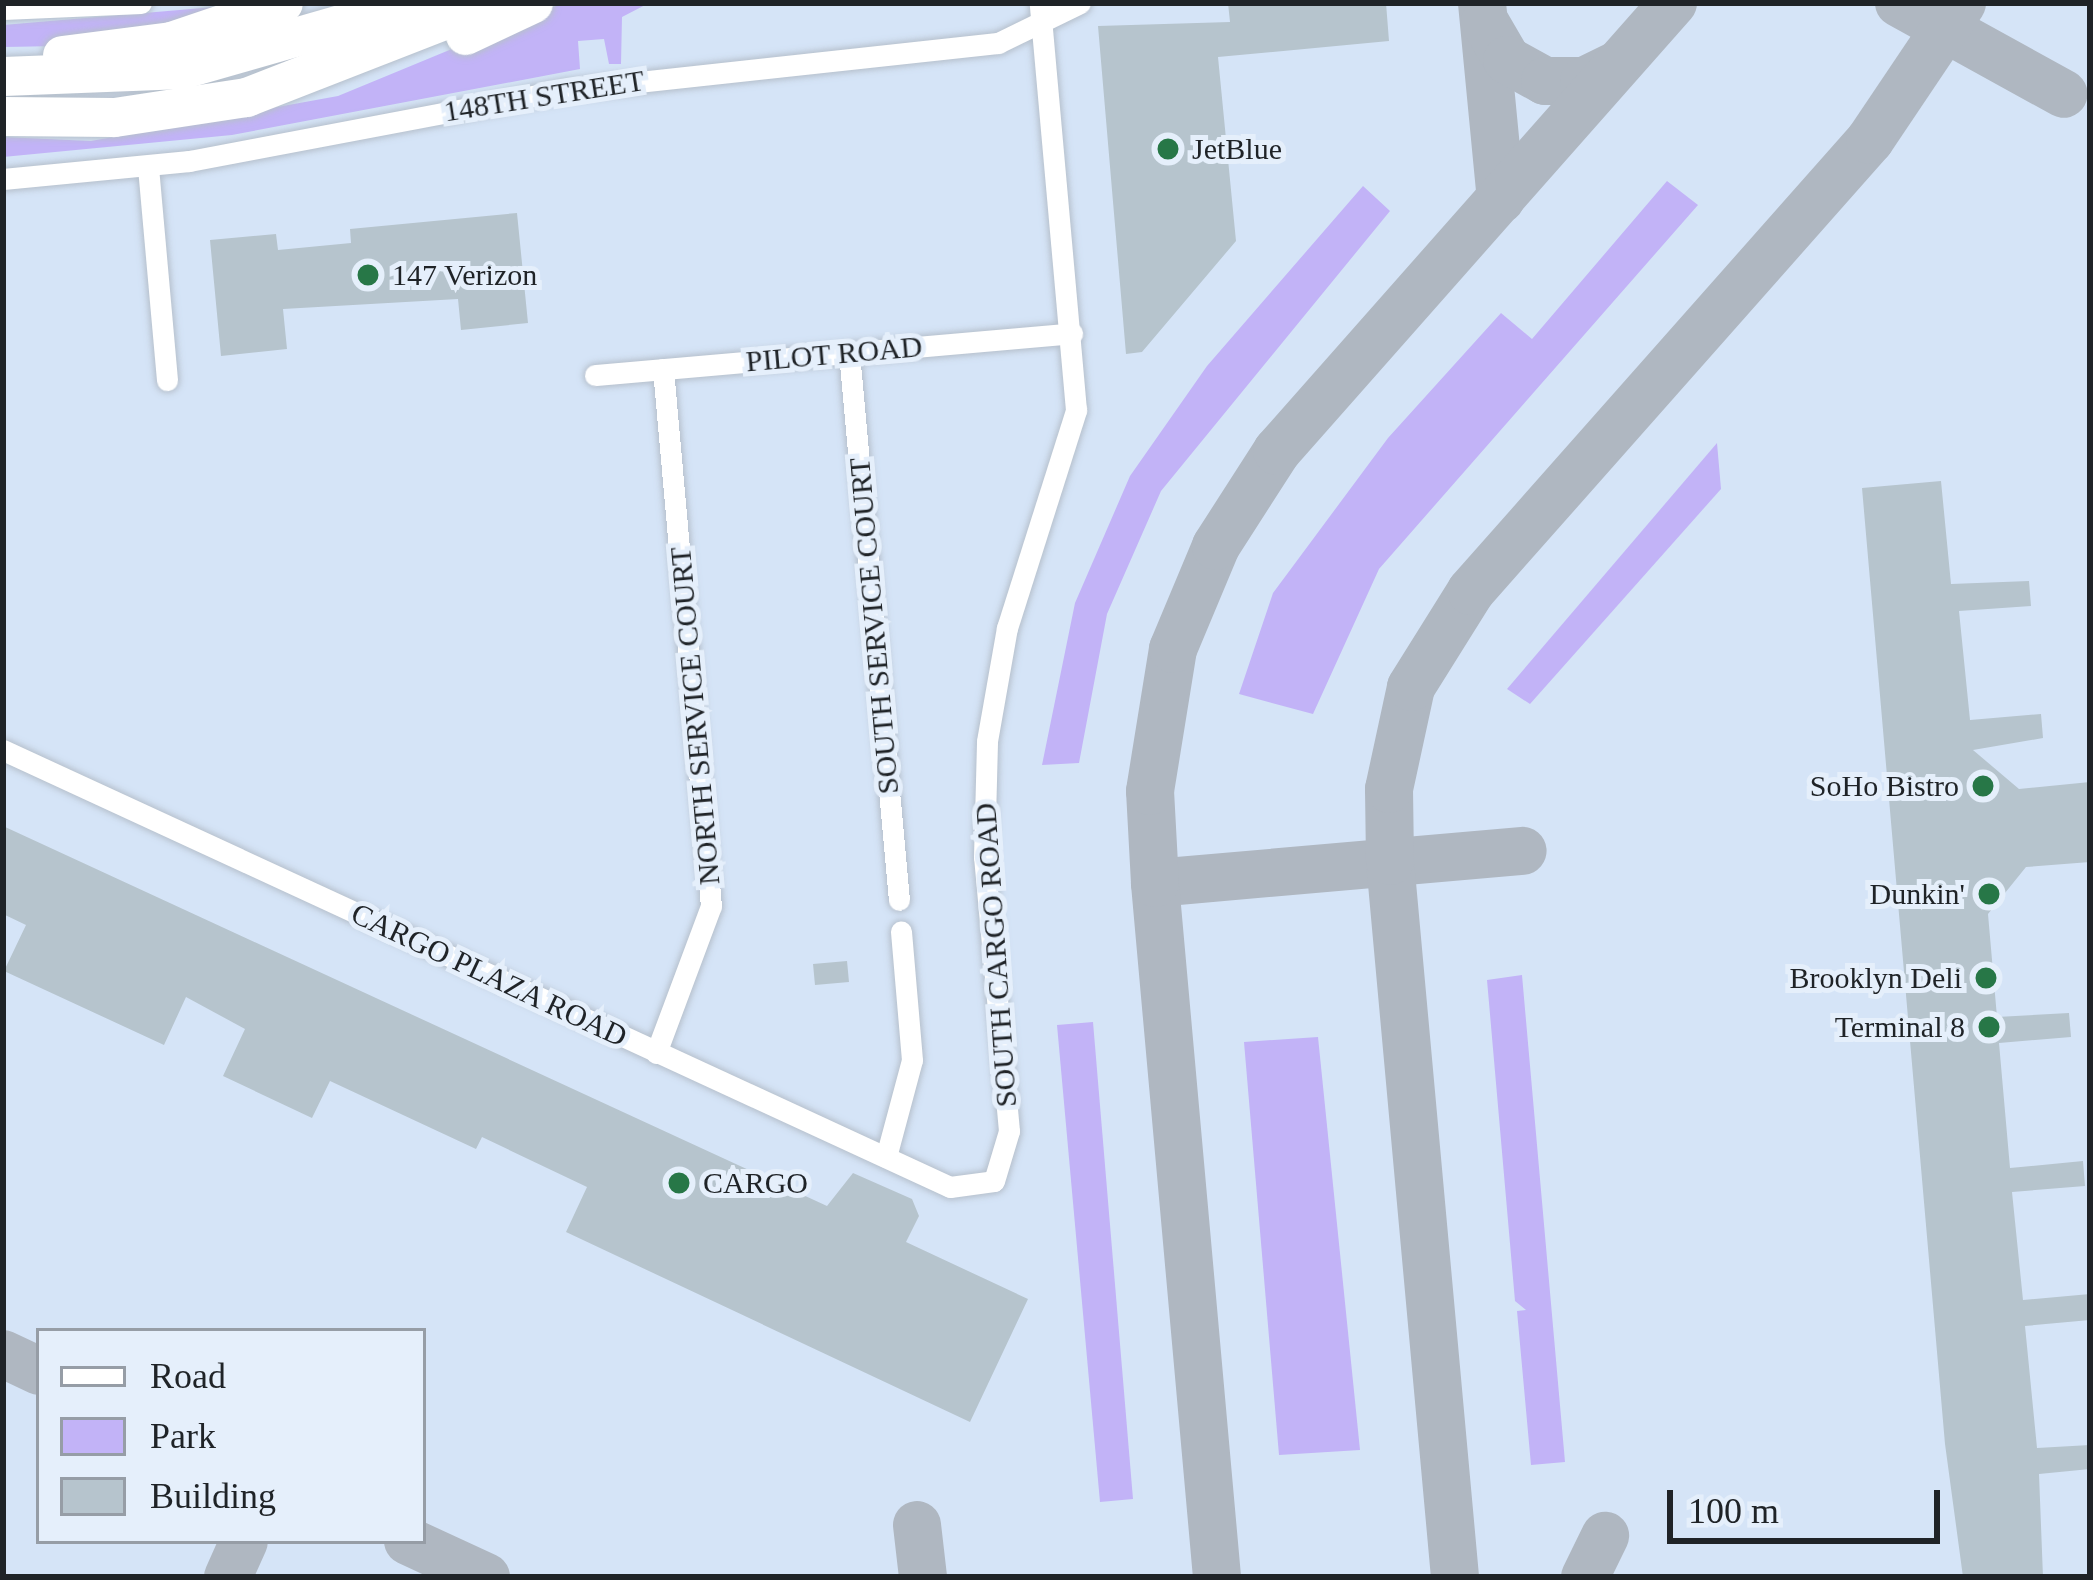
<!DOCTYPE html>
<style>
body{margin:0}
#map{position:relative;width:2093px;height:1580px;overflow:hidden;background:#e5effb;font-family:Georgia,serif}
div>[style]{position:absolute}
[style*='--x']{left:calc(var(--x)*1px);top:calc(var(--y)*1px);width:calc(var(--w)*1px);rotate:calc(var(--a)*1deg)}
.built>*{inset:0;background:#d5e4f7}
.green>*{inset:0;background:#c2b3f7}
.taxiway>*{height:48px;margin:-24px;padding:0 24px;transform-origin:24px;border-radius:24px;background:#afb7c1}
.building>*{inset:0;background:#b6c4cd}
.roads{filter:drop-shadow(0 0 3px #b6c0cc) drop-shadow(0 0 3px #b6c0cc)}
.street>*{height:21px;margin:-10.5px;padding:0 10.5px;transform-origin:10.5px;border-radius:10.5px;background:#fff}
.highway>*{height:39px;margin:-19.5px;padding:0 19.5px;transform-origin:19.5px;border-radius:19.5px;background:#fff}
.dots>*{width:33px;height:33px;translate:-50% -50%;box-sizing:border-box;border:6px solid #e5effb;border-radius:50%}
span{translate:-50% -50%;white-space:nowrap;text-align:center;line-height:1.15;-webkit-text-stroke:10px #e5effb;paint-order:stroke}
.street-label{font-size:30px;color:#1f2327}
.poi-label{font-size:30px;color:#1f2327}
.left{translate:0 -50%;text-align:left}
.right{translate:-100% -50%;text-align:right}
.frame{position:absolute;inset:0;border:6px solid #1f2327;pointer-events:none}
.legend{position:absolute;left:36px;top:1328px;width:390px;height:216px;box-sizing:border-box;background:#e5effb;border:3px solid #969da6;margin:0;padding:15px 21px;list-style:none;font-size:36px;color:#1f2327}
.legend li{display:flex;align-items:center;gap:24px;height:60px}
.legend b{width:60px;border:3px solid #969da6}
.scale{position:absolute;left:1667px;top:1490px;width:273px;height:54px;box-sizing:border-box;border:6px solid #1f2327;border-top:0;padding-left:15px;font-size:36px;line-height:42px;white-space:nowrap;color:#1f2327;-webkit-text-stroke:9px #e5effb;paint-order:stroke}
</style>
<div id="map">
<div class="built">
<div style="clip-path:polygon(evenodd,3px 3px,2090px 3px,2090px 1577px,3px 1577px,3px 3px,39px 1331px,423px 1331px,423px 1541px,39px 1541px,39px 1331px)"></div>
</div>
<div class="green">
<div style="clip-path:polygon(261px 3px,59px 46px,3px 47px,3px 25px)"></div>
<div style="clip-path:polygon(563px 3px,649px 3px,622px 17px,621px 64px,609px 64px,604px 39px,578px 41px,580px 69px,232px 135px,3px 157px,3px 137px,91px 141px,338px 96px)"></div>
<div style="clip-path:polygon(1667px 181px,1698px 205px,1379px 569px,1313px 714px,1239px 694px,1273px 593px,1388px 438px,1501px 313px,1532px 339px)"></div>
<div style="clip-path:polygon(1363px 186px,1390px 211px,1161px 491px,1107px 614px,1079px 763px,1042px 765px,1075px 603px,1130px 476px,1207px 366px)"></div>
<div style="clip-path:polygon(1717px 443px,1721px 489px,1530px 704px,1507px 689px)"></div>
<div style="clip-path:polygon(1522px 975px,1565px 1462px,1531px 1465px,1517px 1311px,1526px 1310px,1515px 1301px,1487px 980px)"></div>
<div style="clip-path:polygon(1093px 1022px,1133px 1499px,1100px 1502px,1057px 1025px)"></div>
<div style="clip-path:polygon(1318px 1037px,1360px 1450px,1279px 1455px,1244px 1042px)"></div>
</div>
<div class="taxiway">
<div style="--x:1482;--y:3;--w:197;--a:84.5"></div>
<div style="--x:1899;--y:3;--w:188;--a:28.9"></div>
<div style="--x:1485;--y:22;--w:44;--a:59.9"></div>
<div style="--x:1507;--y:60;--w:43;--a:28.9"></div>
<div style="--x:1545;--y:81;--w:39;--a:0"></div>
<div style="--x:1584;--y:81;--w:37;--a:-26"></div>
<div style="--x:1155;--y:883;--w:369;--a:-5"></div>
<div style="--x:3;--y:1354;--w:40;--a:25"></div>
<div style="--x:917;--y:1525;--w:52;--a:83.4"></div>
<div style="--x:408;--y:1541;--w:86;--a:24.8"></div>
<div style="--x:228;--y:1577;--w:39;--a:-66"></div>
<div style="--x:1217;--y:1577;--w:697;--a:-95.11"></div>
<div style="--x:1155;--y:883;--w:92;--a:-93.1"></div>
<div style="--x:1150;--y:791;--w:144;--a:-80.8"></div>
<div style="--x:1173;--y:649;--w:112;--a:-67.3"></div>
<div style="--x:1216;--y:546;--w:113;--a:-57.3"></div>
<div style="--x:1277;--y:451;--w:598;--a:-48.53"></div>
<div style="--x:1455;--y:1577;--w:719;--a:-95.19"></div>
<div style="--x:1390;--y:861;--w:72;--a:-90.8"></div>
<div style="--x:1389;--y:789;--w:104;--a:-77.8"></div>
<div style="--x:1411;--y:687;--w:113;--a:-58"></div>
<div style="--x:1471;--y:591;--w:602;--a:-48.5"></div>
<div style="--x:1870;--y:140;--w:165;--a:-56.1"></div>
<div style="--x:1585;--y:1577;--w:46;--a:-64"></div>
</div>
<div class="building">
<div style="clip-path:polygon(1228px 3px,1386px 3px,1389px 41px,1218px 57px,1236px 241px,1142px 352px,1126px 354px,1098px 26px,1230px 22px)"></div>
<div style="clip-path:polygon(517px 213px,528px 323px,461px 330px,458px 299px,283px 309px,287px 349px,221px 356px,210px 240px,276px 234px,278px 250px,351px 243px,350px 229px)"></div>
<div style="clip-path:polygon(1941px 481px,1951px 584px,2029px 581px,2031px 606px,1959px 611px,1970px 720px,2041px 714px,2043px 738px,1973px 750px,2019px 789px,2090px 782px,2090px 862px,2026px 867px,1988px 914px,1997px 1017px,2069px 1013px,2071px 1037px,1999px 1043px,2010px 1168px,2083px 1161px,2085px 1186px,2012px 1192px,2023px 1300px,2090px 1294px,2090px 1320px,2025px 1326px,2037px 1448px,2090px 1445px,2090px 1469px,2039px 1474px,2043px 1577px,1963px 1577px,1945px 1444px,1862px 488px)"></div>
<div style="clip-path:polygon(3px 826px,827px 1206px,853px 1173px,912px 1199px,919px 1216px,906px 1242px,1028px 1299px,970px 1422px,566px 1232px,587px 1187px,482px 1137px,476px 1149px,330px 1081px,312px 1118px,223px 1076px,245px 1029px,186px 997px,164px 1045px,4px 971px,26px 925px,3px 914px)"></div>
<div style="clip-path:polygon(847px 961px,849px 982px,815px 985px,813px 964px)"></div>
</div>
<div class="roads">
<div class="street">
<div style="--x:3;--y:9;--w:138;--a:-2.5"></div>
<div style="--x:148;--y:167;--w:214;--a:84.9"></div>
<div style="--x:3;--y:179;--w:187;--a:-5.5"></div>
<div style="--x:189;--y:161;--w:383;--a:-10.7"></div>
<div style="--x:565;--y:90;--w:436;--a:-6.2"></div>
<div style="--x:998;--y:43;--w:91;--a:-26"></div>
<div style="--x:849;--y:353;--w:549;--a:84.78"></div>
<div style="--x:595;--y:375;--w:479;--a:-5"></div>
<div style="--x:3;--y:750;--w:1043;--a:24.77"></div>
<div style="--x:950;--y:1187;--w:44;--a:-7.8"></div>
<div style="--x:994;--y:1181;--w:52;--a:-73.3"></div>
<div style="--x:1009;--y:1131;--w:275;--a:-95.2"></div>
<div style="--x:984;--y:857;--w:116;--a:-88.5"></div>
<div style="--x:987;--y:741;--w:115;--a:-80"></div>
<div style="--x:1007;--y:628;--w:229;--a:-72.4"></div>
<div style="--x:1076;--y:410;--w:409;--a:-95.1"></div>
<div style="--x:656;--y:1053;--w:157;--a:-69.5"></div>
<div style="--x:711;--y:906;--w:539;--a:-95.11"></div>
<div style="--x:886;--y:1157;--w:100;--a:-75"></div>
<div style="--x:912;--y:1060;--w:129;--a:-94.9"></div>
</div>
<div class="highway">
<div style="--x:465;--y:35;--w:75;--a:-25.2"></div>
<div style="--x:62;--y:55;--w:110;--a:-7.3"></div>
<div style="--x:171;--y:41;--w:118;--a:-18.7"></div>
<div style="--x:3;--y:76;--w:180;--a:-2.2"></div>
<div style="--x:183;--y:69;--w:239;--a:-16"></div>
<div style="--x:3;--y:116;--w:111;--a:0.5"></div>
<div style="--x:114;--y:117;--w:134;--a:-8.6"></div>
<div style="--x:246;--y:97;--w:259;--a:-21.3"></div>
</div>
</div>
<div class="dots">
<div style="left:1168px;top:149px;background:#277747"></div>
<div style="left:368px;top:275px;background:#277747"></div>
<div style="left:1983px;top:786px;background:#277747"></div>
<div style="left:1989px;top:894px;background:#277747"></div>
<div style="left:1986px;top:978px;background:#277747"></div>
<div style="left:1989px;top:1027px;background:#277747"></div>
<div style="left:679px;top:1183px;background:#277747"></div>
</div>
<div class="street-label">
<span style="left:544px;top:96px;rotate:-9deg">148TH STREET</span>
<span style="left:834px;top:354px;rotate:-5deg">PILOT ROAD</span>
<span style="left:874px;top:626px;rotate:-95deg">SOUTH SERVICE COURT</span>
<span style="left:695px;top:716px;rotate:-95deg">NORTH SERVICE COURT</span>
<span style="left:996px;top:955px;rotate:-94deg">SOUTH CARGO ROAD</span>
<span style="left:489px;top:975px;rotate:25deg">CARGO PLAZA ROAD</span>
</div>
<div class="poi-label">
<span class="left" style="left:1192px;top:149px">JetBlue</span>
<span class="left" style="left:392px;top:275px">147 Verizon</span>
<span class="right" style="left:1959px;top:786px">SoHo Bistro</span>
<span class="right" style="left:1965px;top:894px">Dunkin'</span>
<span class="right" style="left:1962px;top:978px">Brooklyn Deli</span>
<span class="right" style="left:1965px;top:1027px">Terminal 8</span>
<span class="left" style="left:703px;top:1183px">CARGO</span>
</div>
<div class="frame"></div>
<ul class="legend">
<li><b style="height:15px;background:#fff"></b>Road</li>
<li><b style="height:33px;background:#c2b3f7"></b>Park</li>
<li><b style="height:33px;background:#b6c4cd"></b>Building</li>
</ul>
<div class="scale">100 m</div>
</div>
